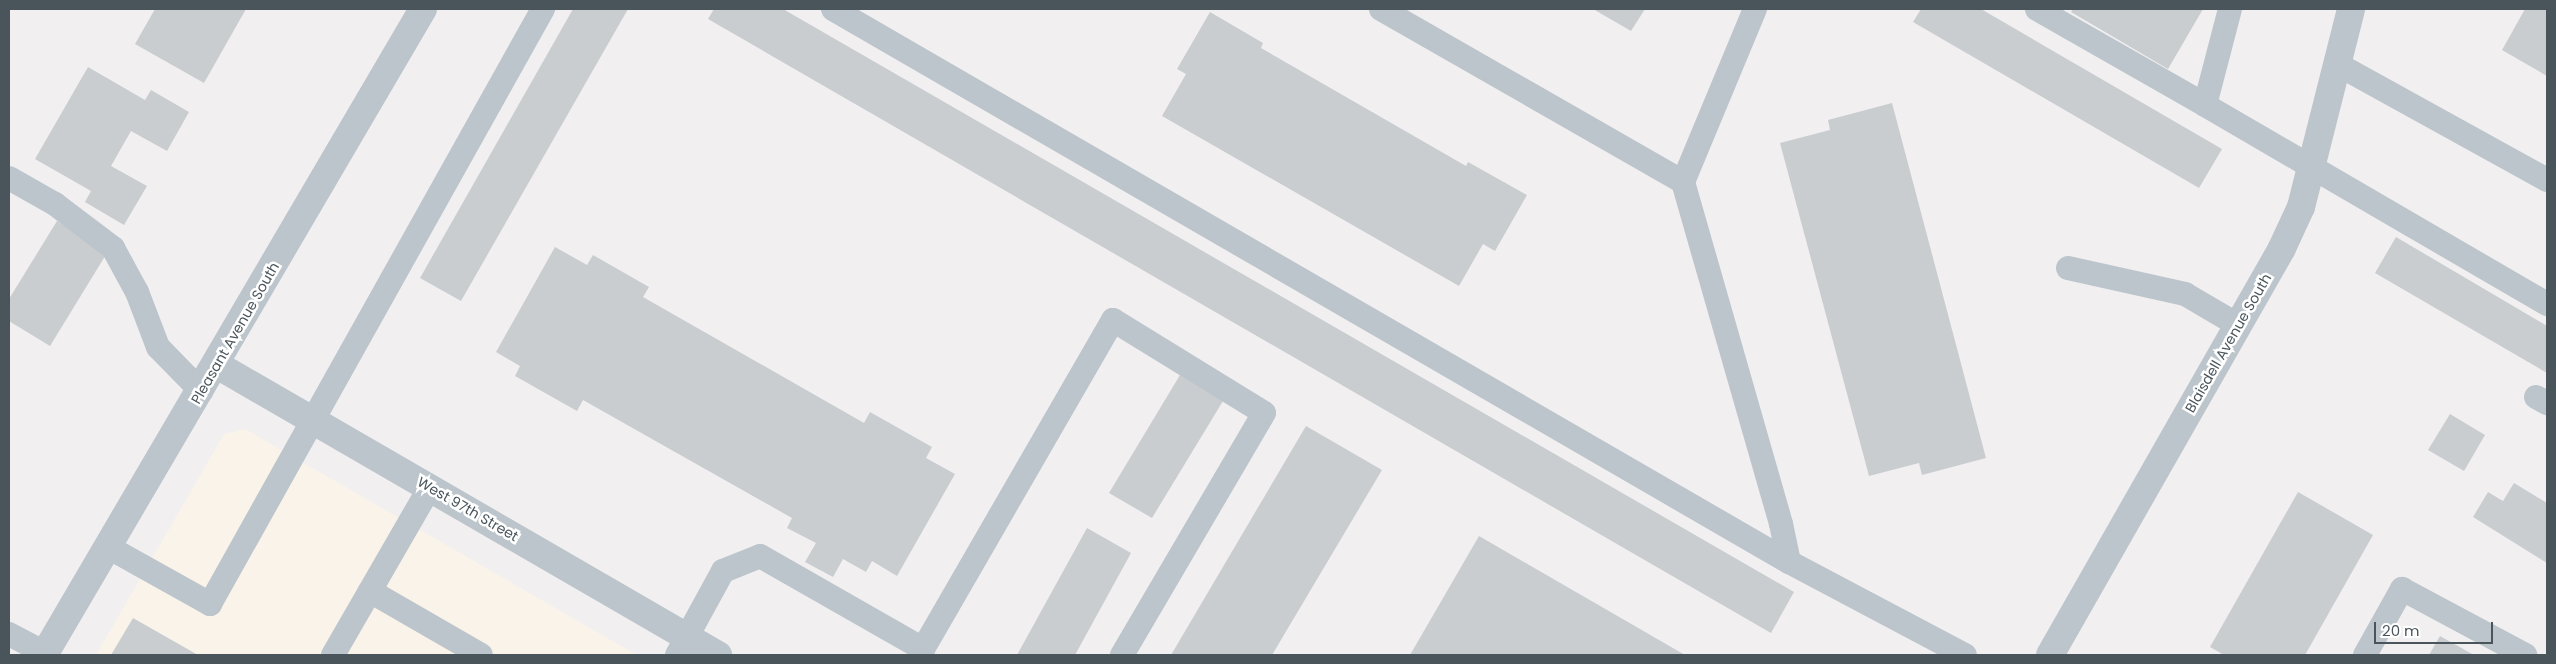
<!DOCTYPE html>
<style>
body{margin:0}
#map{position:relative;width:2556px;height:664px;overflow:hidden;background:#f1eff0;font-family:Poppins,sans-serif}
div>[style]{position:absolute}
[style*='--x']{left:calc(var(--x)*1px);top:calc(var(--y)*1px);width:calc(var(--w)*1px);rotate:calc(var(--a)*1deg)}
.commercial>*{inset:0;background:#faf3ea}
.building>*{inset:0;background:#c9cdd0}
.lane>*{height:24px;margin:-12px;padding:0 12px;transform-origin:12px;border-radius:12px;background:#bcc5cb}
.street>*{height:28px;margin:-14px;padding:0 14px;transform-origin:14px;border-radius:14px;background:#bcc5cb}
span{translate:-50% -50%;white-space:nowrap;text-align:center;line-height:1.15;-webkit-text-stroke:5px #fff;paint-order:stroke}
.street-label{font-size:14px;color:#49555b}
.frame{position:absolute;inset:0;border:10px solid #49555b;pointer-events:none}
.scale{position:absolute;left:2374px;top:622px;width:119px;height:22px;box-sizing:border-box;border:2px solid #49555b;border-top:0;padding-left:6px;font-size:15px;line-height:18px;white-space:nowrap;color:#49555b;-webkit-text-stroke:4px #fff;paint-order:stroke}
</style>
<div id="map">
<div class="commercial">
<div style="clip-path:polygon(245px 429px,637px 655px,96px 655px,224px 434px)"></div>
</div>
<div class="building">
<div style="clip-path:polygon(155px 9px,246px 9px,204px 83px,135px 44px)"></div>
<div style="clip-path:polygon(573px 9px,628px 9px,461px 301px,420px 278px)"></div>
<div style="clip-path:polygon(714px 9px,783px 9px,1794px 592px,1771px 633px,708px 19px)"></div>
<div style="clip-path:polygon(1593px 9px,1645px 9px,1631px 31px)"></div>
<div style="clip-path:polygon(1921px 9px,1981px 9px,2222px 149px,2199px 188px,1913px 22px)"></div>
<div style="clip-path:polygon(2073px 9px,2203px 9px,2168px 69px,2071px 12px)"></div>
<div style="clip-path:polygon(2525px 9px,2547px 9px,2547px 76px,2502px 50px)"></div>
<div style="clip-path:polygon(1210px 12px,1263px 43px,1261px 48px,1466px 166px,1468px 162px,1527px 195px,1495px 251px,1483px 244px,1459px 286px,1162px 116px,1186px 74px,1177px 69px)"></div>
<div style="clip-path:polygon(88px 67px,145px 100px,151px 90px,189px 112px,167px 151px,131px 131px,111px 166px,147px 186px,124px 225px,85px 202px,91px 191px,35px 159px)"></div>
<div style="clip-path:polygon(1892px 103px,1986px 458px,1922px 475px,1919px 463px,1869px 476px,1780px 143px,1830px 130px,1828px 120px)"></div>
<div style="clip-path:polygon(57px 221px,107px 253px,50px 346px,9px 321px,9px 299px)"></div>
<div style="clip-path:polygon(2396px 237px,2547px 326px,2547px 373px,2375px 273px)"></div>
<div style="clip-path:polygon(555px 247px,587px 265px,593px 255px,649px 287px,643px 297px,864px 423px,870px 412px,932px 447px,926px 458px,955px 474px,897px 576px,872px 561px,866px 572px,843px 559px,833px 577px,805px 562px,816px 543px,787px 528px,792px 518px,583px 400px,577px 411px,515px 376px,520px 366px,496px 352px)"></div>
<div style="clip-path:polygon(1180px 375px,1223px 401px,1152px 518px,1109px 493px)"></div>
<div style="clip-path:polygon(2450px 414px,2485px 435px,2464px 471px,2428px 450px)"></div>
<div style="clip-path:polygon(1306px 426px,1382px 470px,1272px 655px,1171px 655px)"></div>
<div style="clip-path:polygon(2514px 483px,2547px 503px,2547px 563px,2473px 517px,2488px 492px,2503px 501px)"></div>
<div style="clip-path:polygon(2298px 492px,2373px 535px,2305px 655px,2224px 655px,2210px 647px)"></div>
<div style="clip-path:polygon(1087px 528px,1131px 553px,1075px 655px,1017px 655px)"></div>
<div style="clip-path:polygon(1479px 536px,1685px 655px,1410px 655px)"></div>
<div style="clip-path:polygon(133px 618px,198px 655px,111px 655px)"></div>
<div style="clip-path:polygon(2440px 636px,2474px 655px,2429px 655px)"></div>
</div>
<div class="lane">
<div style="--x:833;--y:9;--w:1104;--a:30.05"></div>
<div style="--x:1381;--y:9;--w:348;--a:29.8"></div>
<div style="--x:1755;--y:9;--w:187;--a:112.6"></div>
<div style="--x:1683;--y:182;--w:356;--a:74"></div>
<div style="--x:1781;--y:524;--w:39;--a:78"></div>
<div style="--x:1789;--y:562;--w:199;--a:27.9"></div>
<div style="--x:2037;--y:9;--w:193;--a:29.7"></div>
<div style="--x:2230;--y:9;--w:99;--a:104.6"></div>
<div style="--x:2205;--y:105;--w:396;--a:30.2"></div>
<div style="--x:2337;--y:64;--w:240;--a:28.9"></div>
<div style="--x:9;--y:178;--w:53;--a:29.5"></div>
<div style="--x:55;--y:204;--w:73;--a:37.2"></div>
<div style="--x:113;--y:248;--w:50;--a:61.4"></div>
<div style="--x:137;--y:292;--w:59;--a:69.1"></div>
<div style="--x:158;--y:347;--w:62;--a:45.7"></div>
<div style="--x:2068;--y:268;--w:120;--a:12.5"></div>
<div style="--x:2185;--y:294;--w:61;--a:30.3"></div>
<div style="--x:2536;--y:397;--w:13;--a:29"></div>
<div style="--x:108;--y:547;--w:117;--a:29.2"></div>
<div style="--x:210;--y:604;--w:682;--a:-60.77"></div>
<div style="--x:370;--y:591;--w:128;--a:30"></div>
<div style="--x:9;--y:634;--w:41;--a:27.8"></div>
<div style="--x:923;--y:649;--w:380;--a:-60"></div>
<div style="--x:1113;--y:320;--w:177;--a:31.6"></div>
<div style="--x:1264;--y:413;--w:281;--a:120.4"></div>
<div style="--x:333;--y:655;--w:194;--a:-60"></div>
<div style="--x:677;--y:655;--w:96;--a:-61.3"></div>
<div style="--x:723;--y:571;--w:40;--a:-22"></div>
<div style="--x:760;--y:556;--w:188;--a:29.7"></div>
<div style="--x:923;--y:649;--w:7;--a:117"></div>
<div style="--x:2365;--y:655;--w:76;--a:-60.7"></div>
<div style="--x:2402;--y:589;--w:140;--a:28.2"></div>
</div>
<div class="street">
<div style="--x:217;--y:365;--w:579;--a:30.06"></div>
<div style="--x:44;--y:655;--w:749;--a:-59.6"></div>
<div style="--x:2050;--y:655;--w:468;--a:-60.3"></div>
<div style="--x:2282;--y:248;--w:45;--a:-65.1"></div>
<div style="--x:2301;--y:207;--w:204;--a:-75.8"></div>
</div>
<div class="street-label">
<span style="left:235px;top:333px;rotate:-60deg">Pleasant Avenue South</span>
<span style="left:2228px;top:343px;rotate:-60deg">Blaisdell Avenue South</span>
<span style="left:468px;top:509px;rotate:30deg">West 97th Street</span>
</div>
<div class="frame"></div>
<div class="scale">20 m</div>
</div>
